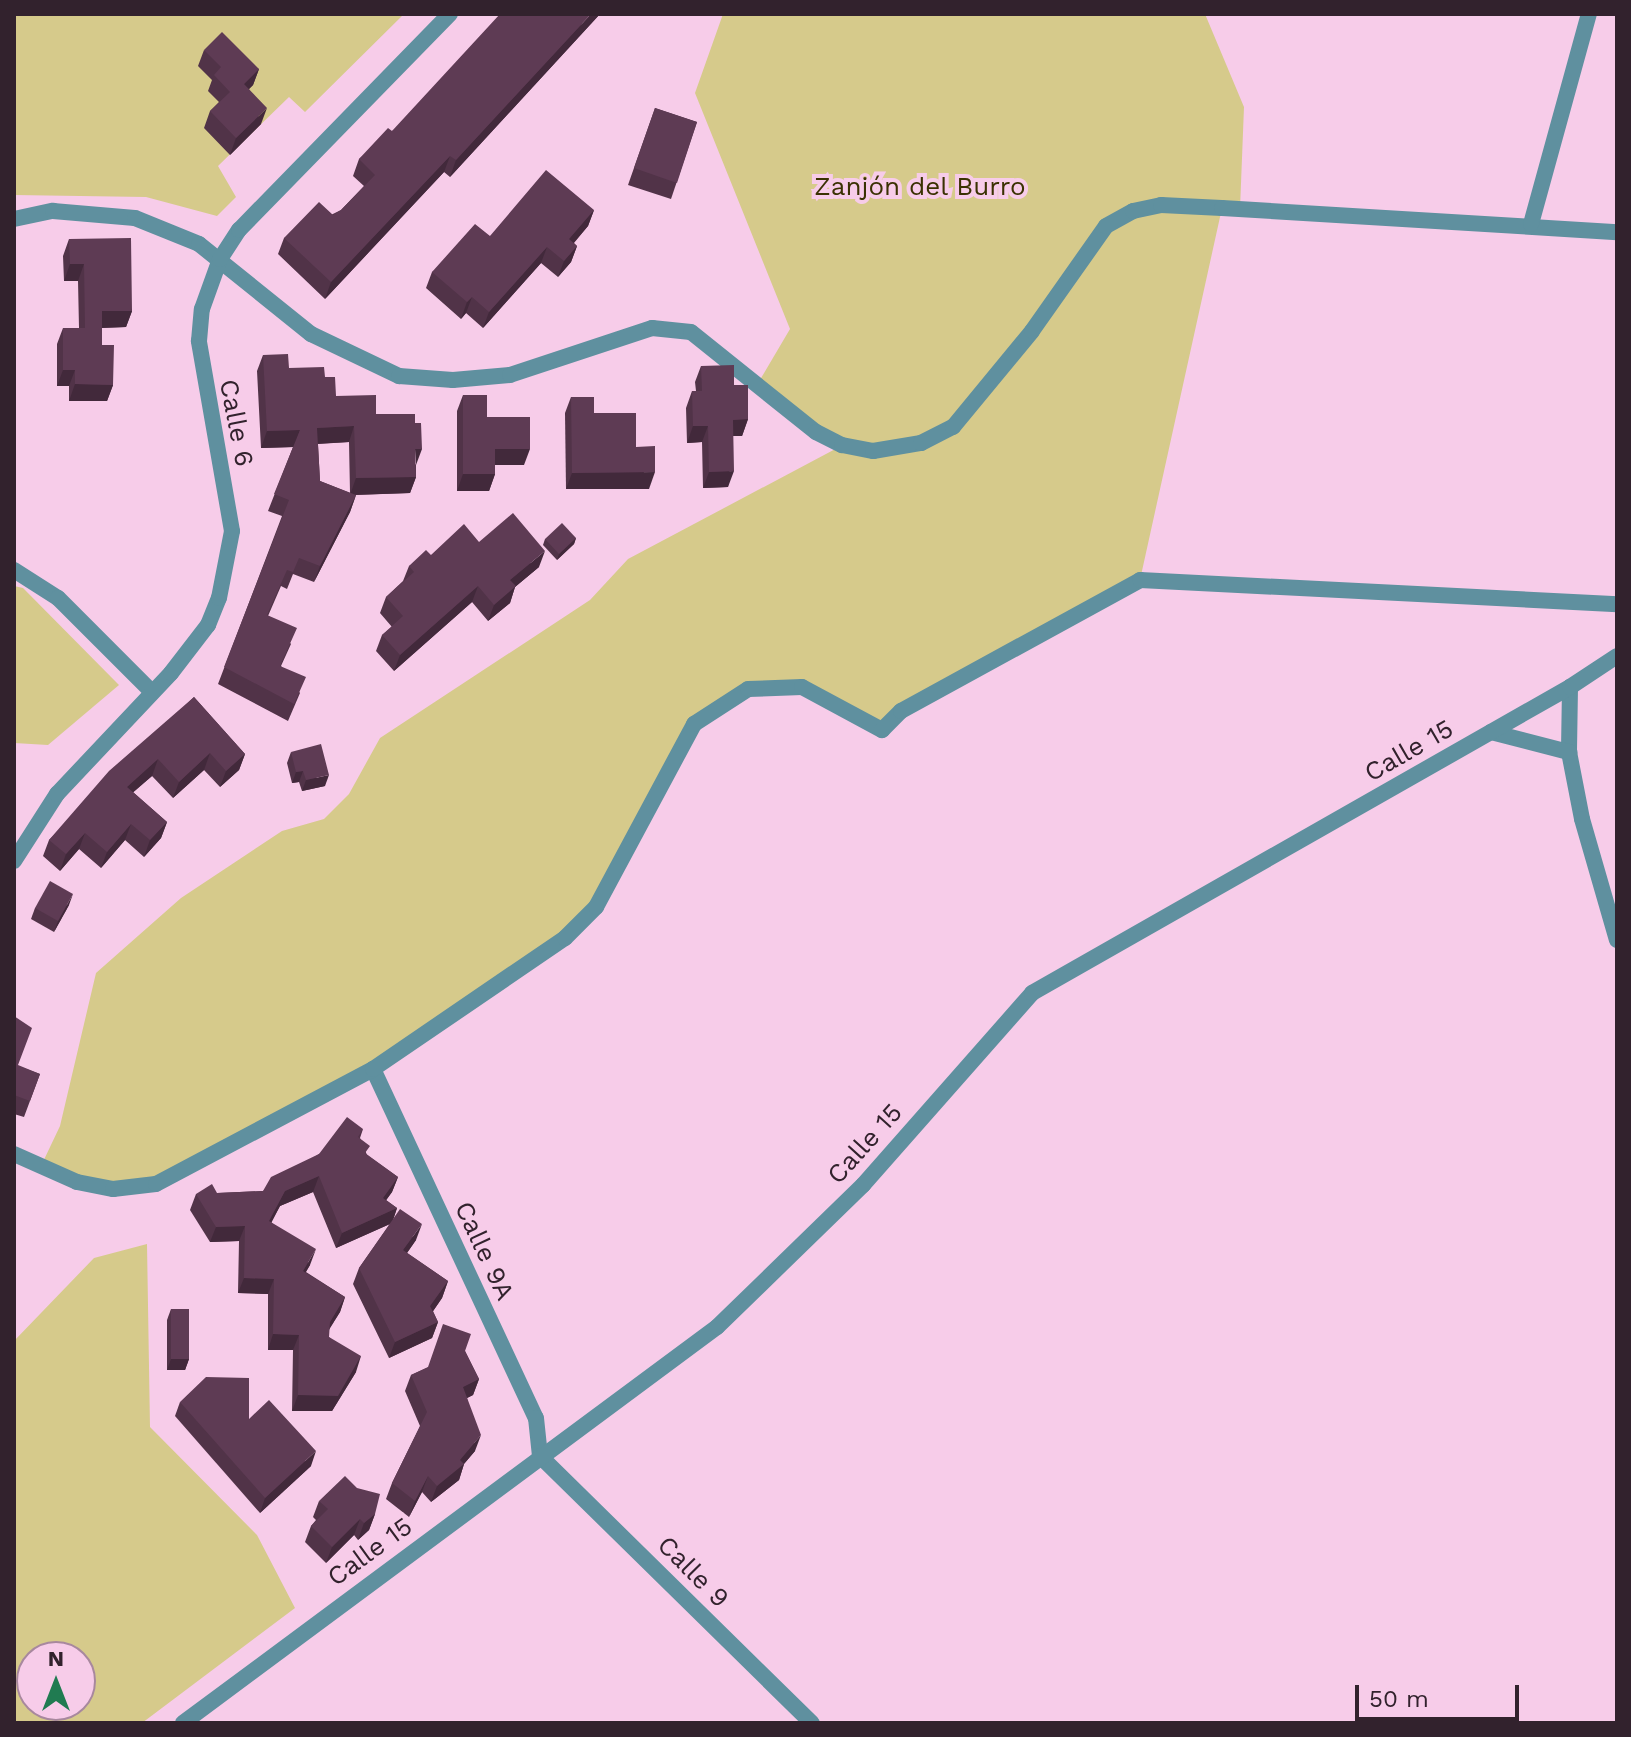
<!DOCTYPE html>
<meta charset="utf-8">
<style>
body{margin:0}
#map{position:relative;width:1631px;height:1737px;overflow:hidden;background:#f7cce9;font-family:"Work Sans",sans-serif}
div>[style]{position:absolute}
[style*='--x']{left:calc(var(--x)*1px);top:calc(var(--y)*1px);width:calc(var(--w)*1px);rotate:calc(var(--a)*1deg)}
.green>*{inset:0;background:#d6ca8b}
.minor>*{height:16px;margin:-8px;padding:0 8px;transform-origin:8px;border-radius:8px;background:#5f909f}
.wall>*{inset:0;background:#513348}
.shaded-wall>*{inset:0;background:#42293b}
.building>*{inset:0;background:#5e3b54}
span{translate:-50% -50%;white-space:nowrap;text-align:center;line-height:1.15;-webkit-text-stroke:8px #f7cce9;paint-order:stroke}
.park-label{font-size:26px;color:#3a3102}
.street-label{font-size:26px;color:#32222d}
.frame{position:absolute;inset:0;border:16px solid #32222d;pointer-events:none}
.north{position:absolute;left:16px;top:1641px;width:80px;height:80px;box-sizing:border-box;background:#f7cce9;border:2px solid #a8889e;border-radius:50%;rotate:0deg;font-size:22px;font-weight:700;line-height:32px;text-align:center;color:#32222d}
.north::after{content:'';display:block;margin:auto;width:28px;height:36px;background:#207b51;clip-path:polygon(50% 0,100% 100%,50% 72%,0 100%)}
.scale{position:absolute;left:1355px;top:1685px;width:164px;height:36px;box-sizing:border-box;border:4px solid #32222d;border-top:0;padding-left:10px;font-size:24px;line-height:28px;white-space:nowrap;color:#32222d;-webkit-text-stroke:6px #f7cce9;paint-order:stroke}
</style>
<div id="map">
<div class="green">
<div style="clip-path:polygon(14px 14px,404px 14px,305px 112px,289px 97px,218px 166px,236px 197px,217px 216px,146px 197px,14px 195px)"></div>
<div style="clip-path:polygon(723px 14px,1205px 14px,1244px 107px,1240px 209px,1222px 208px,1140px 580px,882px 730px,802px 687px,748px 689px,694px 724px,596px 907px,373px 1069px,156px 1184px,113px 1189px,41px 1166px,60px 1126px,96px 973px,181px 898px,282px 831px,324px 819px,349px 794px,380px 738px,590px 600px,628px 559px,841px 446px,757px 385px,790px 329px,695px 93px)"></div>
<div style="clip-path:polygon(14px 586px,23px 588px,119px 685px,48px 745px,14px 743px)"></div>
<div style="clip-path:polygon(evenodd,147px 1244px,150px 1427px,257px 1535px,295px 1608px,142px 1723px,14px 1723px,14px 1341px,94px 1258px,147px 1244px,80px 1657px,80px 1705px,32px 1705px,32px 1657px,80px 1657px)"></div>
</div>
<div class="minor">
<div style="--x:14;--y:219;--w:40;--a:-12"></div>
<div style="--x:53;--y:211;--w:82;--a:4.9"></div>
<div style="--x:135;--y:218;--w:69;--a:22.1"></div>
<div style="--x:199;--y:244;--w:144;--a:38.8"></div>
<div style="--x:311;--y:334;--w:98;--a:25.5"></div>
<div style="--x:399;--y:376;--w:54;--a:4.2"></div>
<div style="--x:453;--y:380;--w:57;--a:-5"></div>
<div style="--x:510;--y:375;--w:150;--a:-18.3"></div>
<div style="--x:652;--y:328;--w:39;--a:6"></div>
<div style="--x:691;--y:332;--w:160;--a:38.7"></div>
<div style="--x:816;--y:432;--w:29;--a:27"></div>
<div style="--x:842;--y:445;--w:32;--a:11"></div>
<div style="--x:873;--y:451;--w:49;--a:-9.5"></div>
<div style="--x:921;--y:443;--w:36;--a:-27"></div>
<div style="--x:953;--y:427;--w:124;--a:-50.5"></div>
<div style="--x:1032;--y:331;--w:128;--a:-54.8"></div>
<div style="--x:1106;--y:226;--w:31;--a:-29"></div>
<div style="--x:1133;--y:211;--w:29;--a:-12"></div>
<div style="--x:1161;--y:205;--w:61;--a:2.8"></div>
<div style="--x:1222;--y:208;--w:396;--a:3.5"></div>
<div style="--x:1531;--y:224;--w:218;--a:-74.6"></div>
<div style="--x:14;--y:570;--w:52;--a:32.5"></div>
<div style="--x:58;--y:598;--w:132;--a:45"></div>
<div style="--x:1570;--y:687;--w:65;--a:90.9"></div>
<div style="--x:1569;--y:752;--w:68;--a:79"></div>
<div style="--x:1582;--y:819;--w:126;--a:73.9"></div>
<div style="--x:1491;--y:732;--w:81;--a:14.4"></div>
<div style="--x:14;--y:861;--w:80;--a:-57.3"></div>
<div style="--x:57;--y:794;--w:166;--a:-46.7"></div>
<div style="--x:171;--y:673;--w:61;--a:-52.4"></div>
<div style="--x:208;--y:625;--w:29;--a:-68"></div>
<div style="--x:219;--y:598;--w:68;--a:-79"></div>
<div style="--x:232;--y:531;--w:193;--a:-99.9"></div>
<div style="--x:199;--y:341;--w:32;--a:-85"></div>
<div style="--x:202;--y:309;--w:53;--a:-70.2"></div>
<div style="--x:220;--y:259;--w:35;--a:-57"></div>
<div style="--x:239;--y:230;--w:302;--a:-45.7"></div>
<div style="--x:373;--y:1069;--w:385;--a:65"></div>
<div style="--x:536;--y:1418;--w:38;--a:84"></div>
<div style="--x:14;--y:1154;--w:69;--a:24"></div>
<div style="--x:77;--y:1182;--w:37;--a:11"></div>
<div style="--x:113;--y:1189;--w:43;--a:-6.6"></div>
<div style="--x:156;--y:1184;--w:246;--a:-27.9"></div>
<div style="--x:373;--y:1069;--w:232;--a:-34.3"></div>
<div style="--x:565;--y:938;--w:44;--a:-45"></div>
<div style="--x:596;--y:907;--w:208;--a:-61.8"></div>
<div style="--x:694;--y:724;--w:64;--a:-32.9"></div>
<div style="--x:748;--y:689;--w:54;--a:-2.1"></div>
<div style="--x:802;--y:687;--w:91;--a:28.3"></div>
<div style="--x:882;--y:730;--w:27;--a:-45"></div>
<div style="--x:901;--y:711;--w:273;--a:-28.7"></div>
<div style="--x:1140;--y:580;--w:478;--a:2.9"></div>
<div style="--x:540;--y:1456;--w:381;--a:44.5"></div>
<div style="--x:183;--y:1723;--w:665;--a:-36.56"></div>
<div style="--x:717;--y:1327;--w:204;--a:-44.2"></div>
<div style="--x:863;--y:1185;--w:256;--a:-48.6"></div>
<div style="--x:1032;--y:993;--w:619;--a:-29.63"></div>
<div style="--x:1570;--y:687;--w:56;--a:-33.4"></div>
</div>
<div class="wall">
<div style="clip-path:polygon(600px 14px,450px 177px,444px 172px,325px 299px,278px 254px,284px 238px,341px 210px,364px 186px,353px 176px,359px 159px,392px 131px)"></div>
<div style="clip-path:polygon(204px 50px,259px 69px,253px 85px,249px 89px,261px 124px,230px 155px,204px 128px,210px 111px,219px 102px,208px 91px,212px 80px,198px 66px)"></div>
<div style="clip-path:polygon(655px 108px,697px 122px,671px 199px,628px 185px)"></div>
<div style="clip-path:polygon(594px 210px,588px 226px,574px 243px,577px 246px,571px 262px,558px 277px,541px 263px,483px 328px,466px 313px,461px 319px,426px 288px,432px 272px,490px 236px)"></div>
<div style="clip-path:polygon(69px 239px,132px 311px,126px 327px,102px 328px,102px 345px,113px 385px,107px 401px,69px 401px,69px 386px,57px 386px,57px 344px,63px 328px,79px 328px,78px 281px,64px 281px,63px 256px)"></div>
<div style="clip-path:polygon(evenodd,263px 355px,289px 368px,325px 377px,336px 396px,376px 414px,416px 465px,416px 477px,410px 493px,355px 495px,356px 495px,350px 512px,314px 582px,293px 574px,287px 589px,281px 586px,268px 616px,291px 644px,281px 666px,300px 693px,288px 721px,218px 684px,282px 516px,268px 511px,293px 447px,261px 448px,257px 371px,263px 355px,349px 442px,350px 493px,320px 481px,318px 444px,349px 442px)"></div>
<div style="clip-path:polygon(701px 366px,734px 385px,748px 419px,742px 436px,733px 436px,728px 487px,703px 488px,702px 442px,687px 443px,686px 408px,692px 391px,696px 391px,695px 382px)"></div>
<div style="clip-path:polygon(463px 395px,487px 417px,524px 465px,495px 465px,495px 474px,489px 491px,457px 491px,457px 411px)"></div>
<div style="clip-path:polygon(571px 397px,594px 413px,636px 447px,649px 489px,566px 489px,565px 413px)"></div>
<div style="clip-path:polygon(576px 538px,574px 544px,557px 560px,543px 545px,545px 539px)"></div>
<div style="clip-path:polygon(479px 542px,539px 567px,515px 587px,510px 603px,488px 621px,472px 602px,394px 671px,376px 651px,382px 635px,392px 627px,380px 613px,386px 597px,403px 581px,409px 566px,431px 555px)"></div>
<div style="clip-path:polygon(194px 697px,245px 754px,239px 770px,220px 787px,204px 770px,173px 798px,152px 776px,133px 792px,167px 822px,161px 838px,144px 857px,125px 840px,101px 868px,79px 849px,60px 871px,43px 856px,49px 840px)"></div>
<div style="clip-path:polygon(291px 752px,325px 786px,302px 791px,299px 782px,292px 783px,287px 763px)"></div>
<div style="clip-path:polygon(69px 905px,54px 932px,31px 919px,35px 908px)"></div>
<div style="clip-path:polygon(14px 1016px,18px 1066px,40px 1074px,24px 1117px,14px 1114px)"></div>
<div style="clip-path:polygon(363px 1129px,360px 1138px,367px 1155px,398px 1177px,392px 1192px,386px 1200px,397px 1208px,393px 1220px,416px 1240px,407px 1253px,448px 1281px,442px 1298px,433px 1311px,438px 1322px,432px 1338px,389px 1358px,353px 1284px,359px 1268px,390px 1224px,336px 1248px,313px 1192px,280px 1206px,271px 1222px,310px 1265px,306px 1272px,345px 1297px,340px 1312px,329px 1329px,329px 1337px,356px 1372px,332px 1411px,292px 1411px,293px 1350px,268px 1350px,268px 1294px,238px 1293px,239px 1241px,210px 1242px,190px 1210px,196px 1194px,263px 1191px,319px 1154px)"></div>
<div style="clip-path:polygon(171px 1309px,189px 1359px,185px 1370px,167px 1370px,167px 1320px)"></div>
<div style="clip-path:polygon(465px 1351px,479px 1379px,473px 1395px,467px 1398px,475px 1451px,464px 1464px,459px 1480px,431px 1502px,422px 1492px,409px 1517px,386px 1499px,392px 1483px,420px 1426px,405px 1391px,411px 1375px)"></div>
<div style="clip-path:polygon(180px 1402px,249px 1419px,311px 1466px,260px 1513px,175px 1416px)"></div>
<div style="clip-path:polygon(319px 1501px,375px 1514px,369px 1530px,358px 1540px,354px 1535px,326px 1563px,305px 1542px,311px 1526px,316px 1520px,313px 1517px)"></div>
</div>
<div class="shaded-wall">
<div style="clip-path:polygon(591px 14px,600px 14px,450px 177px,456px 160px)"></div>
<div style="clip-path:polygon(259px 69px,253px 85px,238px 100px,244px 84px)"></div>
<div style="clip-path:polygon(267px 108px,261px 124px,230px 155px,236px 138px)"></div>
<div style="clip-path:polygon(450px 156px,444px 172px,325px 299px,331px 282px)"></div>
<div style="clip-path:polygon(594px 210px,588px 226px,563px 255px,569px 239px)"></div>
<div style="clip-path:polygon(577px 246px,571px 262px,558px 277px,564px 261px)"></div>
<div style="clip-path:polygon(547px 247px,541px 263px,483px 328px,489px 312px)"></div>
<div style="clip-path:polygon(70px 264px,84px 264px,78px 281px,64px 281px)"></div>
<div style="clip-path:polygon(472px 297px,466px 313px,461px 319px,467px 302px)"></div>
<div style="clip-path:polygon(102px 311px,132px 311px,126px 327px,96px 328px)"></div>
<div style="clip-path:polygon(63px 370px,75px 370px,69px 386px,57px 386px)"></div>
<div style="clip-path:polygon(75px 384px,113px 385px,107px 401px,69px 401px)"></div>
<div style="clip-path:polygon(748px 419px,742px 436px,727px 436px,733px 420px)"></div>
<div style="clip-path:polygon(354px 426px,349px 442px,312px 444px,317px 428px)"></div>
<div style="clip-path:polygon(693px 426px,708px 426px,702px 442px,687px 443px)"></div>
<div style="clip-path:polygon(300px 430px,294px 447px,261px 448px,267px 431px)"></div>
<div style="clip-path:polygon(415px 449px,422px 449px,416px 465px)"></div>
<div style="clip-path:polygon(495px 449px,530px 449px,524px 465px,489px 465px)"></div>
<div style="clip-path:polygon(734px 471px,728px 487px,703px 488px,709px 472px)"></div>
<div style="clip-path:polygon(655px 472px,649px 489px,566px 489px,572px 473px)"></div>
<div style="clip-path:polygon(463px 474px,495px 474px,489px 491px,457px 491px)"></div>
<div style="clip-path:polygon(416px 477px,410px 493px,350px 495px,356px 478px)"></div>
<div style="clip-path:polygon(356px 495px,350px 512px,314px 582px,320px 566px)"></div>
<div style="clip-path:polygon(576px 538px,574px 544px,557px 560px,559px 554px)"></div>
<div style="clip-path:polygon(545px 551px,539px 567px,515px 587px,510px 603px,488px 621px,494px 605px,510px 580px)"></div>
<div style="clip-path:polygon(478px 586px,472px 602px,394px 671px,400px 655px)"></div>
<div style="clip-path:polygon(210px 753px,204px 770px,173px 798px,179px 782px)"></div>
<div style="clip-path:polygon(245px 754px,239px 770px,220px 787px,226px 771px)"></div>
<div style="clip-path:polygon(158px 759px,152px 776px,121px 803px,127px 787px)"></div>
<div style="clip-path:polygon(303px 771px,299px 782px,292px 783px,296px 772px)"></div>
<div style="clip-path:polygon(329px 775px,325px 786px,302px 791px,306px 780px)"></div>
<div style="clip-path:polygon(167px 822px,161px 838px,144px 857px,150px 840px)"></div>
<div style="clip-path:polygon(131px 824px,125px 840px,101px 868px,107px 852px)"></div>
<div style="clip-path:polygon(85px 833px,79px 849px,60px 871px,66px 854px)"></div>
<div style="clip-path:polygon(73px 894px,69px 905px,54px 932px,58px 921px)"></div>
<div style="clip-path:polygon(319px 1176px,313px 1192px,280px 1206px,264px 1237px,269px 1221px,285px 1191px)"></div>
<div style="clip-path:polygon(398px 1177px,392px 1192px,377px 1213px,383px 1198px)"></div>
<div style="clip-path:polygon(397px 1208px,392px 1223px,336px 1248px,342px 1233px)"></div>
<div style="clip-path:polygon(422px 1224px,416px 1240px,397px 1267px,403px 1250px)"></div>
<div style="clip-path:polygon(245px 1226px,239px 1241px,210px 1242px,216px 1227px)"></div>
<div style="clip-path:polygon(316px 1249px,310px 1265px,297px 1286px,303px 1271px)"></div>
<div style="clip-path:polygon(244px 1278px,274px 1279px,268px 1294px,238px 1293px)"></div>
<div style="clip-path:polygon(448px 1281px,442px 1298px,425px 1323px,430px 1306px)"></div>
<div style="clip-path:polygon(345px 1297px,340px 1312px,324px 1338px,330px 1322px)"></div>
<div style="clip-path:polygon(438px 1322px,432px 1338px,389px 1358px,395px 1342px)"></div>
<div style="clip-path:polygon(273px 1334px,299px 1335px,293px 1350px,268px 1350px)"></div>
<div style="clip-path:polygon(361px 1356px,356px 1372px,332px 1411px,292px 1411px,298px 1395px)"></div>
<div style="clip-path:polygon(171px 1359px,189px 1359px,185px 1370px,167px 1370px)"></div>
<div style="clip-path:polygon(479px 1379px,473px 1395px,457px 1403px,463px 1387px)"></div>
<div style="clip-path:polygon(481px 1435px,475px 1451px,463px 1465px,464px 1464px,459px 1480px,431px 1502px,437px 1486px)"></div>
<div style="clip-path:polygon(316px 1451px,311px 1466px,260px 1513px,265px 1498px)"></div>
<div style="clip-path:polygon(428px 1476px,422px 1492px,409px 1517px,415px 1501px)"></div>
<div style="clip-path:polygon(375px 1514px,369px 1530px,358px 1540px,364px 1523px)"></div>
<div style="clip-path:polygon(360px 1519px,354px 1535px,326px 1563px,332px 1547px)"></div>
</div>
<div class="building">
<div style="clip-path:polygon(500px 14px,591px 14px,456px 160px,450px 156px,331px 282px,284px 238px,319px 202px,333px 215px,341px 210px,375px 175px,359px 159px,388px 128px,392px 131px)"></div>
<div style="clip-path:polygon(222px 32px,259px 69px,244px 84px,267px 108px,236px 138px,210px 111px,230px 92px,214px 75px,221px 67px,204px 50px)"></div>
<div style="clip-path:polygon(655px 108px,697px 122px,677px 183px,634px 168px)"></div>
<div style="clip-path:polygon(546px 170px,594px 210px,569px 239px,577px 246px,564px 261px,547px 247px,489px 312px,472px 297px,467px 302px,432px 272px,475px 224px,490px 236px)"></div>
<div style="clip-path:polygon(131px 238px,132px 311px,102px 311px,102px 345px,114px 345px,113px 385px,75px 384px,75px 370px,63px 370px,63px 328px,85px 328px,84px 264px,70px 264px,69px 239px)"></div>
<div style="clip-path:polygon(288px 354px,289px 368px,324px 367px,325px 377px,335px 377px,336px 396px,376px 395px,376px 414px,415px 414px,415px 423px,421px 423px,422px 449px,415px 449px,416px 477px,356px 478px,354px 426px,317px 428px,320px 481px,356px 495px,320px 566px,299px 558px,293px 572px,287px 570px,267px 615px,297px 628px,280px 666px,306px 677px,294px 704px,224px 667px,289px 500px,274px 494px,300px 430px,267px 431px,263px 355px)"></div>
<div style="clip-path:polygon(734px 365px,734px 385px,748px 385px,748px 419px,733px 420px,734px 471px,709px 472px,708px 426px,693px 426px,692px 391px,702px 391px,701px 366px)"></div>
<div style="clip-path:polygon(463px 395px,487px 395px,487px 417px,530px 417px,530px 449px,495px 449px,495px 474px,463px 474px)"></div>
<div style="clip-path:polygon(571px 397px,594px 397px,594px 413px,636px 413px,636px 447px,655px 446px,655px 472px,572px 473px)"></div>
<div style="clip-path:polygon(513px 513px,545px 551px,510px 580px,516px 586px,494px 605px,478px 586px,400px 655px,382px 635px,403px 616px,386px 597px,414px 572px,409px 566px,426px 550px,431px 555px,464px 524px,479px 542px)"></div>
<div style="clip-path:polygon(562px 523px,576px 538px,559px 554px,545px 539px)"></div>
<div style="clip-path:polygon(194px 697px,245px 754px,226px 771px,210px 753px,179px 782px,158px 759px,127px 787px,167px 822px,150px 840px,131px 824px,107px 852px,85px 833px,66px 854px,49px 840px,109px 771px)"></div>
<div style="clip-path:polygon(321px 744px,329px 775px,306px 780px,303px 771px,296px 772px,291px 752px)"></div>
<div style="clip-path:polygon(50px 881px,73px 894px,58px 921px,35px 908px)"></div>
<div style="clip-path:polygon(14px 1016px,32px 1028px,18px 1065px,40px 1074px,30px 1101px,14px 1095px)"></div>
<div style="clip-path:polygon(347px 1117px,363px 1129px,358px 1137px,370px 1146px,365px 1153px,398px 1177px,383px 1198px,397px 1208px,342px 1233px,319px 1176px,285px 1191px,269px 1221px,316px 1249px,303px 1271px,345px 1297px,330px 1322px,329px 1337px,361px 1356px,338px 1396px,298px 1395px,299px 1335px,273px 1334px,274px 1279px,244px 1278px,245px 1226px,216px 1227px,196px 1194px,212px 1184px,217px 1193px,263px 1191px,271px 1177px,319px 1154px)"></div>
<div style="clip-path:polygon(400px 1209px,422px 1224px,403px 1250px,448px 1281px,430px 1306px,438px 1322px,395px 1342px,359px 1268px)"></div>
<div style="clip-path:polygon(171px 1309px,189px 1309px,189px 1359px,171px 1359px)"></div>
<div style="clip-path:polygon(443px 1324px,471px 1334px,465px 1351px,479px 1379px,463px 1387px,481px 1435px,460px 1460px,464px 1464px,437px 1486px,428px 1476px,415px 1501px,392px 1483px,427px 1412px,411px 1375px,428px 1367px)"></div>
<div style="clip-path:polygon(206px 1377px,249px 1378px,249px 1419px,269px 1400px,316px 1451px,265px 1498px,180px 1402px)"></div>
<div style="clip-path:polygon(345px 1476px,357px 1488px,380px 1494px,375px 1514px,364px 1523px,360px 1519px,332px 1547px,311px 1526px,328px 1509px,319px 1501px)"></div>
</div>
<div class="park-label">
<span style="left:920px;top:187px">Zanjón del Burro</span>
</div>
<div class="street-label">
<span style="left:236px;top:423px;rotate:79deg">Calle 6</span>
<span style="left:1409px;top:751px;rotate:-30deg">Calle 15</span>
<span style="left:865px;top:1144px;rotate:-48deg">Calle 15</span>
<span style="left:484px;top:1251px;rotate:65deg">Calle 9A</span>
<span style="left:370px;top:1552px;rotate:-36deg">Calle 15</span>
<span style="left:693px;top:1572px;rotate:45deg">Calle 9</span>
</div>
<div class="frame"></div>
<div class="north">N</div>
<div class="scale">50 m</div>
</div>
